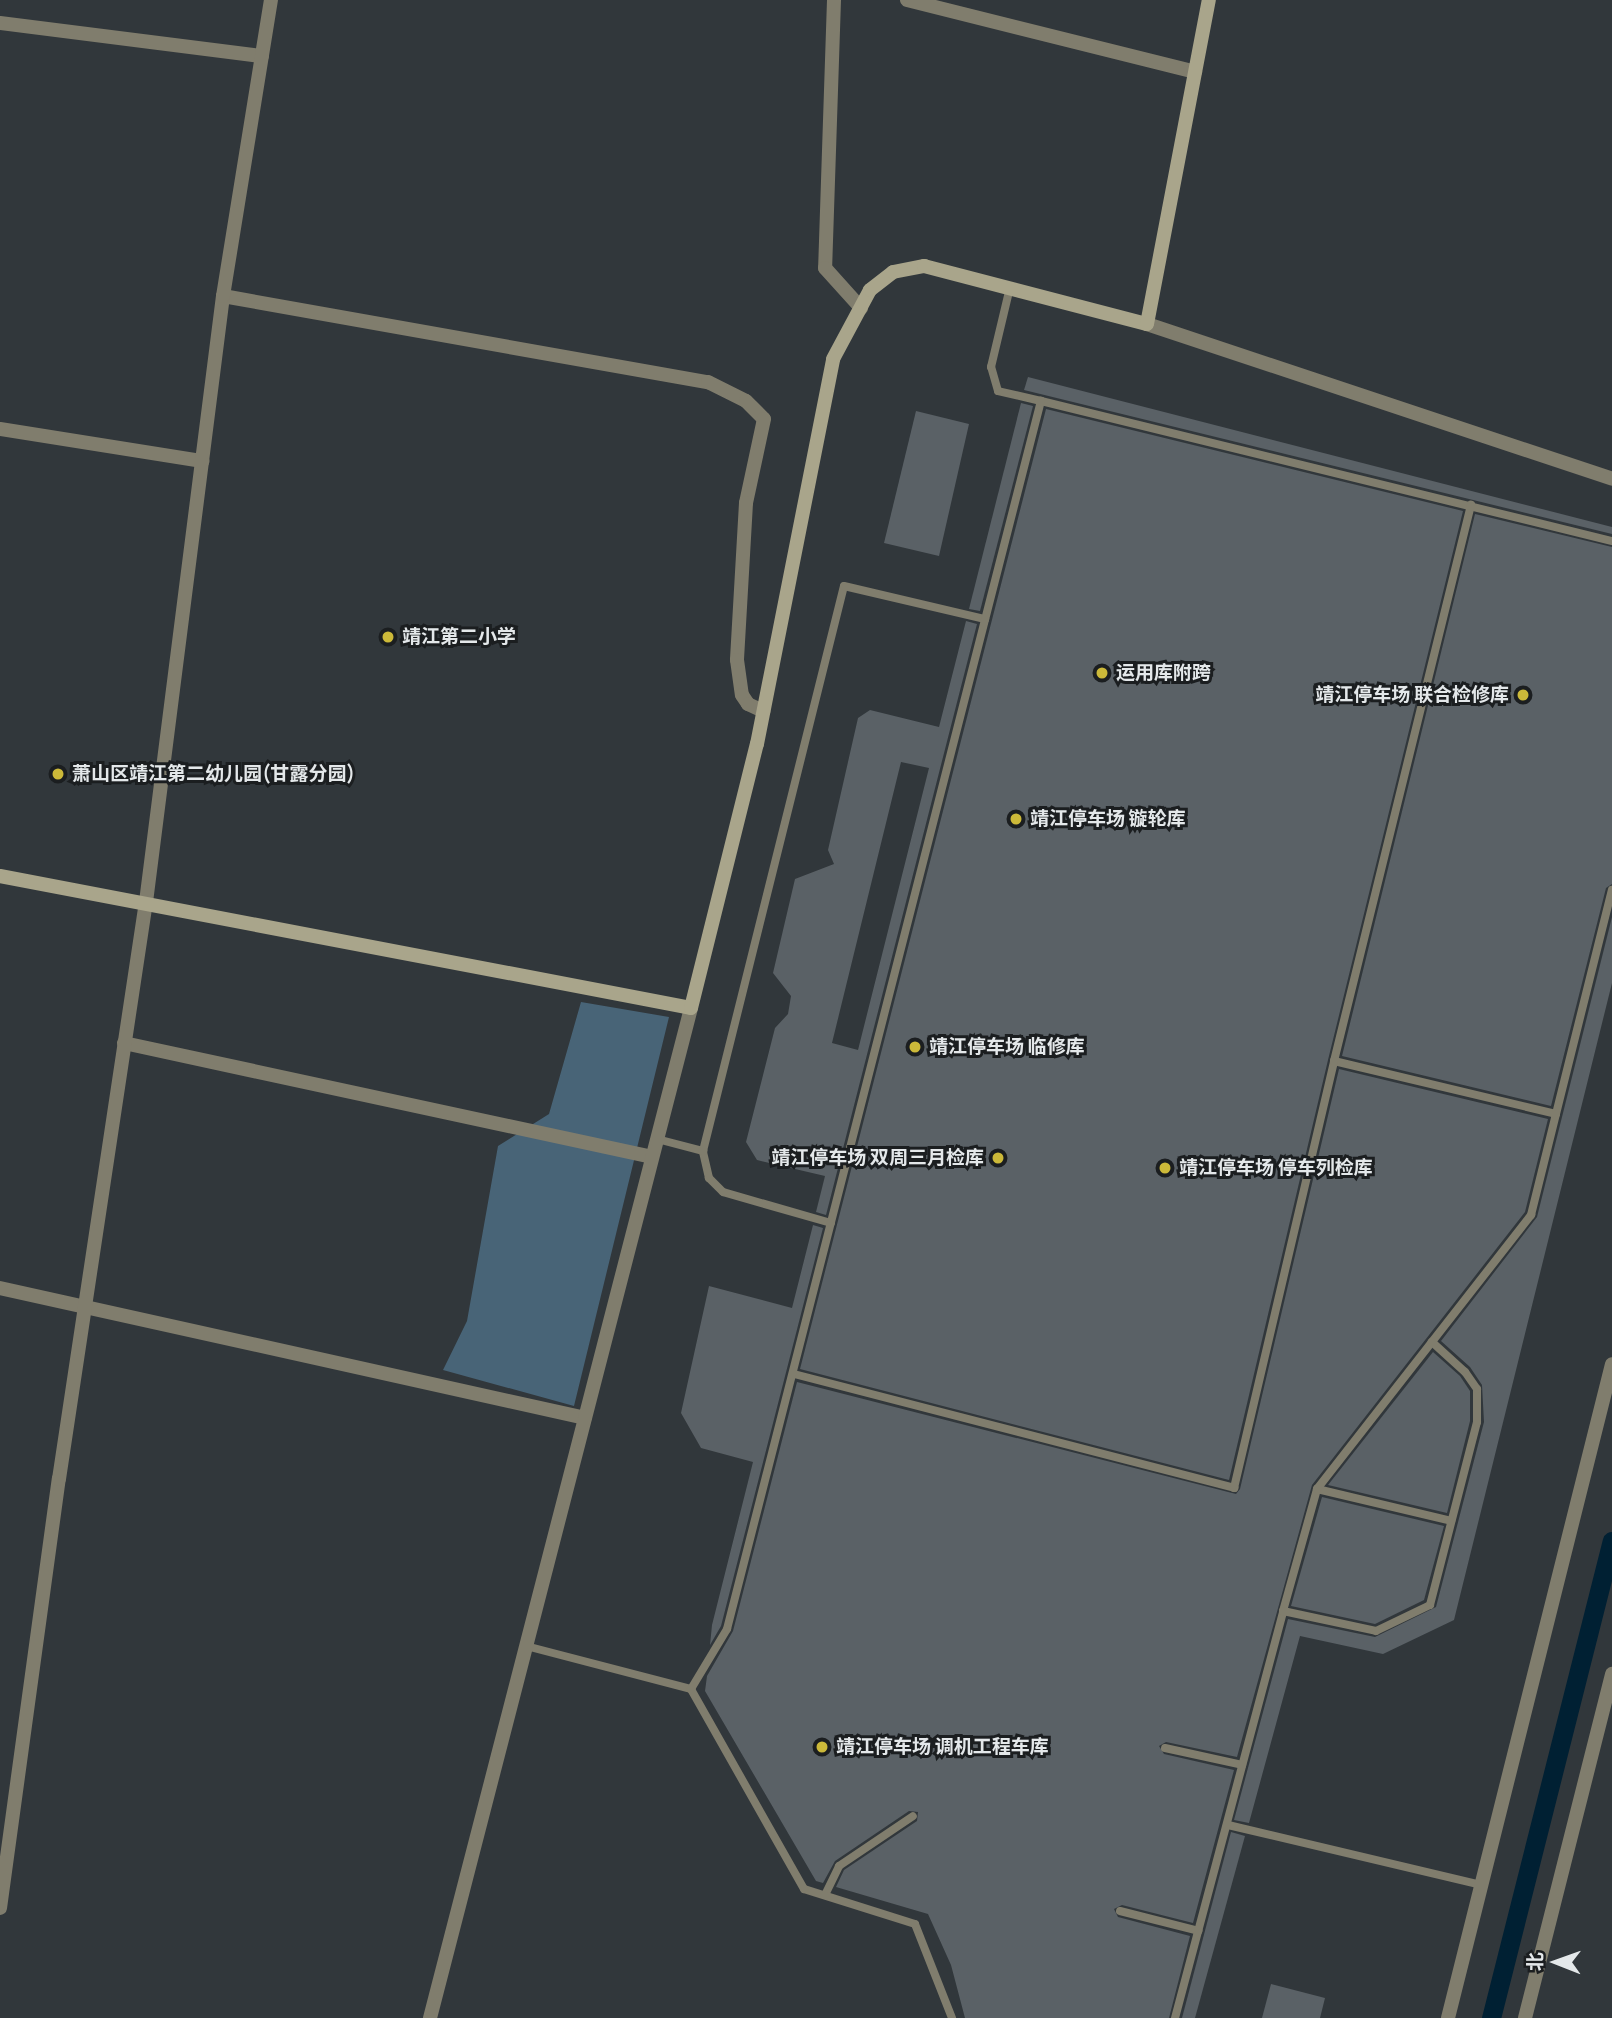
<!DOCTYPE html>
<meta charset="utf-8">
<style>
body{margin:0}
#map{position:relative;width:1612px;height:2018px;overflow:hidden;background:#31373b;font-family:Manrope,"Noto Sans SC",sans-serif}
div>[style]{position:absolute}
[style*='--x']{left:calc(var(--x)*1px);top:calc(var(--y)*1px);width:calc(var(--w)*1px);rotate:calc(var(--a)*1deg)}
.green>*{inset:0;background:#486477}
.canal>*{height:19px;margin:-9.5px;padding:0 9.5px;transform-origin:9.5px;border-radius:9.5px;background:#002033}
.building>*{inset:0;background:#5a6166}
.lane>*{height:8px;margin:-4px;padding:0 4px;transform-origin:4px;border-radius:4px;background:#807d6d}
.street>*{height:14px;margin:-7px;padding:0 7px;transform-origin:7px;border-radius:7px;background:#807d6d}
.secondary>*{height:14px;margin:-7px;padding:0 7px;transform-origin:7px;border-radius:7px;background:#a9a58b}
.dots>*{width:19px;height:19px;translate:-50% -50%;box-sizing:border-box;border:4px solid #1b1e20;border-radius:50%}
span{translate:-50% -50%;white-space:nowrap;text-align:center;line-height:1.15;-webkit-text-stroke:6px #1b1e20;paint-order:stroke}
.poi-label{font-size:19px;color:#e4e8ea;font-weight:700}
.left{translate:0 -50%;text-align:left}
.right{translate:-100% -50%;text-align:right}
.north{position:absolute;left:1521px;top:1927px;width:70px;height:70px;-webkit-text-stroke:5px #1b1e20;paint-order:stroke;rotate:271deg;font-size:19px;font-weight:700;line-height:28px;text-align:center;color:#e4e8ea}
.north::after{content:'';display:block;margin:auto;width:24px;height:32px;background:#e4e8ea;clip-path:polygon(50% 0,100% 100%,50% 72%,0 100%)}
</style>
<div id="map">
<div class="green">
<div style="clip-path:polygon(581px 1002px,669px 1017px,574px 1406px,443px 1370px,467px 1321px,498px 1146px,549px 1114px)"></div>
</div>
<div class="canal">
<div style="--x:1491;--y:2018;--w:492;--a:-75.8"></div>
</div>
<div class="building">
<div style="clip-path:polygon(1028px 377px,1612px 527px,1612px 534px,1024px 390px)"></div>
<div style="clip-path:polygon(1021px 403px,1033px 406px,980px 611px,969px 609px)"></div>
<div style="clip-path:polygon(1046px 409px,1463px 511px,1328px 1060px,1229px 1480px,800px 1369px)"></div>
<div style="clip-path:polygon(916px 411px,969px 424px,939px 556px,884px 543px)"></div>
<div style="clip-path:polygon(1475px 514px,1612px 547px,1612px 884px,1606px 888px,1551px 1106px,1342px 1056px)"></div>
<div style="clip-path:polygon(evenodd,966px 621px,977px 624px,826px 1215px,816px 1212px,825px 1176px,757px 1160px,746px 1142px,775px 1028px,788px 1014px,791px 996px,773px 973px,795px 879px,834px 864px,828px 850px,858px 718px,870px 710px,939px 727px,966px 621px,901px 762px,929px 768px,858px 1050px,832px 1043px,901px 762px)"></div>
<div style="clip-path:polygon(1612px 917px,1612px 983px,1454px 1620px,1383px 1654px,1300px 1636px,1249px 1823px,1234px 1820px,1288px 1619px,1375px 1637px,1436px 1607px,1484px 1422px,1482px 1385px,1470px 1367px,1441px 1341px,1537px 1217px)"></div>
<div style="clip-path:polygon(1339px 1069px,1548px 1119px,1525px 1212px,1312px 1485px,1237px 1757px,1166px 1742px,1159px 1746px,1164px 1754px,1234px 1770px,1193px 1923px,1122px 1905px,1114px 1909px,1118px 1917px,1190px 1936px,1169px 2018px,965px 2018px,951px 1965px,928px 1914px,836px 1887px,844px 1870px,917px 1821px,918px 1812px,909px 1811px,835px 1861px,823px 1883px,816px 1881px,705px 1691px,707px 1676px,733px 1631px,797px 1382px,1236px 1494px,1240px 1489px)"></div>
<div style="clip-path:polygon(813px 1225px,823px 1228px,721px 1626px,710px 1645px,712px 1625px,753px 1462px,701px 1448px,681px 1413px,709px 1286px,792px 1308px)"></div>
<div style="clip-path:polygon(1433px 1352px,1460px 1376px,1470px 1391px,1470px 1421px,1447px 1513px,1328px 1485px)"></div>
<div style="clip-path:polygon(1322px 1497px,1444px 1526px,1424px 1600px,1375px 1624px,1291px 1606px)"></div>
<div style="clip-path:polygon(1231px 1832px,1245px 1836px,1195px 2018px,1182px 2018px)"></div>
<div style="clip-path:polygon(1271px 1984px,1325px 1998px,1320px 2018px,1262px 2018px)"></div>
</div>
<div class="lane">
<div style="--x:1041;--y:401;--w:588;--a:13.78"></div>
<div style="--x:1334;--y:1061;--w:228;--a:13.4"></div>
<div style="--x:1556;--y:1114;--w:231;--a:-76"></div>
<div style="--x:657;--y:1139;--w:48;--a:14.6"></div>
<div style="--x:831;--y:1223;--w:112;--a:-164"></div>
<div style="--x:723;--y:1192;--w:20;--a:-135"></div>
<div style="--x:709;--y:1178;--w:28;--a:-103"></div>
<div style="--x:703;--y:1151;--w:582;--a:-75.99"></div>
<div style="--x:844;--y:586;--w:145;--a:13.2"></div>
<div style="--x:794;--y:1374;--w:455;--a:14.5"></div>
<div style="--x:1234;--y:1488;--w:439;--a:-76.8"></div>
<div style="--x:1334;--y:1061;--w:573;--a:-76.16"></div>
<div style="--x:1317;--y:1489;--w:138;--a:13.4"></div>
<div style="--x:1283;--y:1611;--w:127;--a:-74.4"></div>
<div style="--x:1317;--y:1489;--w:348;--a:-52"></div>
<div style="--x:1531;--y:1215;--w:104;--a:-76.1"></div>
<div style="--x:526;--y:1646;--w:171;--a:14.6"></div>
<div style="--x:1165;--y:1748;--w:79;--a:12.4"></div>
<div style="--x:1228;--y:1825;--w:261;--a:13.3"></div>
<div style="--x:825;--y:1895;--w:32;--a:-64"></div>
<div style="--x:839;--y:1866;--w:89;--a:-34"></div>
<div style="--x:1120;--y:1911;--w:81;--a:14.2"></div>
<div style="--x:952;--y:2018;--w:101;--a:-111.5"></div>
<div style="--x:915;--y:1924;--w:116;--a:-162.5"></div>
<div style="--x:804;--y:1889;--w:230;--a:-119.5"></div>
<div style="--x:691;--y:1689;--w:70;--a:-59"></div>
<div style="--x:727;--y:1629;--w:1268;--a:-75.66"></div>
<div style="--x:1041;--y:401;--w:44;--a:-166.9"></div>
<div style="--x:998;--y:391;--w:25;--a:-106"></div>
<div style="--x:991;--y:367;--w:82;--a:-76.6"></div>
<div style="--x:1175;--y:2018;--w:421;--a:-75.1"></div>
<div style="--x:1283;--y:1611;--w:95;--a:12.1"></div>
<div style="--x:1376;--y:1631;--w:60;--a:-25.7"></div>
<div style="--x:1430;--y:1605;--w:189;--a:-75.6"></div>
<div style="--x:1477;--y:1422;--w:33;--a:-90"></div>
<div style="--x:1477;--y:1389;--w:21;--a:-125"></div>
<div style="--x:1465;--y:1372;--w:45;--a:-137.7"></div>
</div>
<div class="street">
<div style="--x:834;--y:0;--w:268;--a:91.9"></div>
<div style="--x:825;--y:268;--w:54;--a:48"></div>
<div style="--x:907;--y:0;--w:297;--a:14"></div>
<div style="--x:0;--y:23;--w:264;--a:7.2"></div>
<div style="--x:223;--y:296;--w:493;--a:10.1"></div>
<div style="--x:708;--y:382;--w:42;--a:26.6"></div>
<div style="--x:746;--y:401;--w:25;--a:45"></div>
<div style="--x:764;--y:419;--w:86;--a:102.1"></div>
<div style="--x:746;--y:503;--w:157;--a:93.3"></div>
<div style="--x:737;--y:660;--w:35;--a:82"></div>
<div style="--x:742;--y:695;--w:11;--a:56"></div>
<div style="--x:748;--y:704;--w:17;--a:25"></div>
<div style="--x:1147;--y:324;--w:490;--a:18.4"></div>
<div style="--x:0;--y:429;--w:205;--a:9"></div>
<div style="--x:124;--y:1043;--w:540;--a:12.18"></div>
<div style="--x:0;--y:1288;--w:599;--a:12.53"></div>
<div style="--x:0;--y:1908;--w:433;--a:-82.2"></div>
<div style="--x:59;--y:1479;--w:584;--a:-81.43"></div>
<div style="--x:146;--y:902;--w:611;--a:-82.76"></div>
<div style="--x:223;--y:296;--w:300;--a:-80.8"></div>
<div style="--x:430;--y:2018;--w:1043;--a:-75.51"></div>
<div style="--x:1448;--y:2018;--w:674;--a:-75.92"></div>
<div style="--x:1525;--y:2018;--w:355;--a:-75.8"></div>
</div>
<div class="secondary">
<div style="--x:0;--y:876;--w:703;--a:10.81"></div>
<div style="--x:691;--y:1008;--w:272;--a:-76"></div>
<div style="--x:757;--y:744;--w:392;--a:-78.8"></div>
<div style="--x:833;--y:359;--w:78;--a:-61.8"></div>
<div style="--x:870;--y:290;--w:29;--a:-38"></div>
<div style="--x:893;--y:272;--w:32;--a:-11"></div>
<div style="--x:924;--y:266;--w:230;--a:14.6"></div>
<div style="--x:1147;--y:324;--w:330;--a:-79.2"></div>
</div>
<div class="dots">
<div style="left:388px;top:637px;background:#ccb939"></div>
<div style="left:1102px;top:673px;background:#ccb939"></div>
<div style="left:1523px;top:695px;background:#ccb939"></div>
<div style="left:58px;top:774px;background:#ccb939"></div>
<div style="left:1016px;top:819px;background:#ccb939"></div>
<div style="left:915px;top:1047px;background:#ccb939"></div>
<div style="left:998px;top:1158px;background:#ccb939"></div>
<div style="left:1165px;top:1168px;background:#ccb939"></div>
<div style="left:822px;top:1747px;background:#ccb939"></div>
</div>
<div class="poi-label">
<span class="left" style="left:402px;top:637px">靖江第二小学</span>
<span class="left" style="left:1116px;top:673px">运用库附跨</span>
<span class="right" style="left:1509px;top:695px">靖江停车场 联合检修库</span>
<span class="left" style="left:72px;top:774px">萧山区靖江第二幼儿园(甘露分园)</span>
<span class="left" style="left:1030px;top:819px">靖江停车场 镟轮库</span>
<span class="left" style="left:929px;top:1047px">靖江停车场 临修库</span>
<span class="right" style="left:984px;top:1158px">靖江停车场 双周三月检库</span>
<span class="left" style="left:1179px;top:1168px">靖江停车场 停车列检库</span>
<span class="left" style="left:836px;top:1747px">靖江停车场 调机工程车库</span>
</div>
<div class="north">北</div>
</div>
